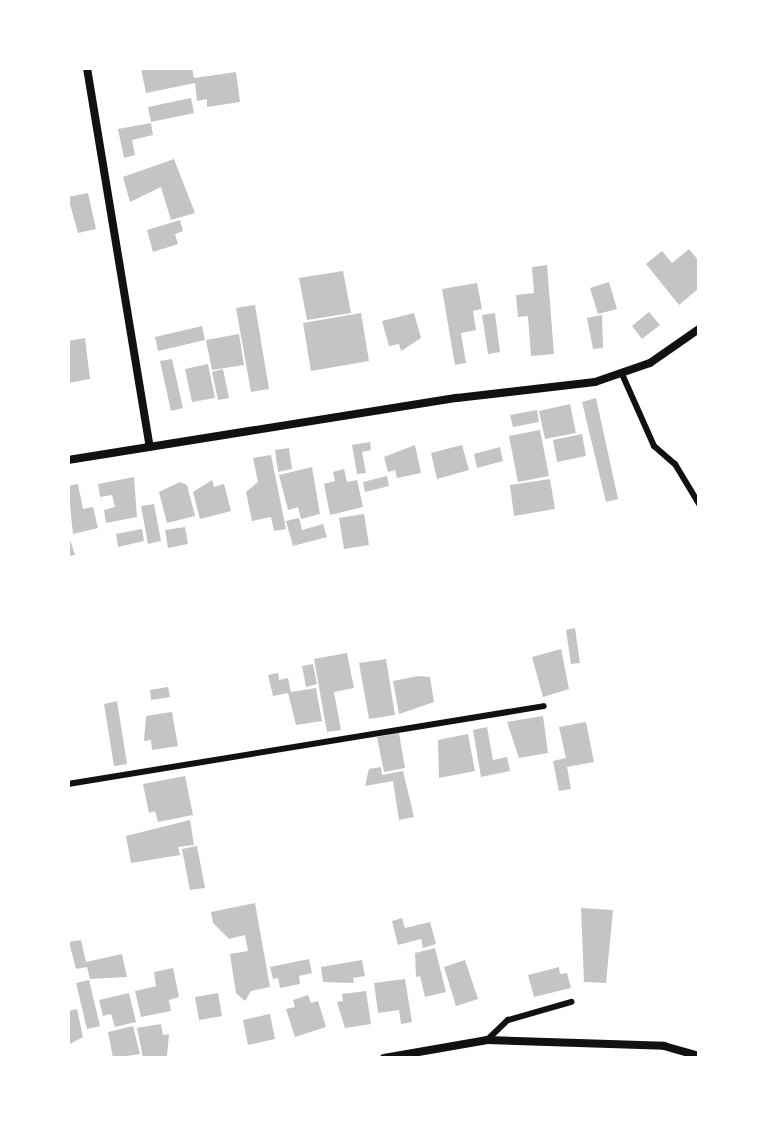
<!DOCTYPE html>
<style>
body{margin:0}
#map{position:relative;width:767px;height:1126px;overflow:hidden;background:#fff;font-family:Mulish,sans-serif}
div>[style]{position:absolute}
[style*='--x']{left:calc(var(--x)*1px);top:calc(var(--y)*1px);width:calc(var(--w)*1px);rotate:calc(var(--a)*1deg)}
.building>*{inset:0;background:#c4c4c4}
.service>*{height:6px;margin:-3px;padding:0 3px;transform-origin:3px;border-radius:3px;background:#111}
.minor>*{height:8px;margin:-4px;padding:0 4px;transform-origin:4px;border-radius:4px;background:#111}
span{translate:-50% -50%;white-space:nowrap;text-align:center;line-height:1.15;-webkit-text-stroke:8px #fff;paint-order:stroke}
.frame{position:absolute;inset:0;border:70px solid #fff;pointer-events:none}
</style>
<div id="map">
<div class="building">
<div style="clip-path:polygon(141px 68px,192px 68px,194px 78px,236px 72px,240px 102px,207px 107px,207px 99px,197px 101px,195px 83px,146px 93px)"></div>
<div style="clip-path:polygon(191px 98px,194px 113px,151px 122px,148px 107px)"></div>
<div style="clip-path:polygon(151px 123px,153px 135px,132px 140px,135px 155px,124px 158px,118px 129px)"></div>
<div style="clip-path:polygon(174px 159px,195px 213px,171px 220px,161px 187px,130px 202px,123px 177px)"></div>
<div style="clip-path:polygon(88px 193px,96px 229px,78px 233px,68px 197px)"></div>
<div style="clip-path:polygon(180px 220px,183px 231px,175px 234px,178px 244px,153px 252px,147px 230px)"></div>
<div style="clip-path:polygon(689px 249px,699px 261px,699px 288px,679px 305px,646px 264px,662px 251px,672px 263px)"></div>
<div style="clip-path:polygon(547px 265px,554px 354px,531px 356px,528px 316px,518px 317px,516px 295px,534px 293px,532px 267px)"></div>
<div style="clip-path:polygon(343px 271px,351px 313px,307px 320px,299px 278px)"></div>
<div style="clip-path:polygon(609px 282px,617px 309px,598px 314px,590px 288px)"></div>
<div style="clip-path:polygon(477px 283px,482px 309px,473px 311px,476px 330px,461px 333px,466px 363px,455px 365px,442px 289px)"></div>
<div style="clip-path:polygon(255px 305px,269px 389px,251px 392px,236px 308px)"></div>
<div style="clip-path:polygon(649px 312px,660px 325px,642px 339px,632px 326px)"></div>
<div style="clip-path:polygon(361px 313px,369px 361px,311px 371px,303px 323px)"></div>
<div style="clip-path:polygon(414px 313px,421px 338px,401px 351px,399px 344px,389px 346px,382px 321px)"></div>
<div style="clip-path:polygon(495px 313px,500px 352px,488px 354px,482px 315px)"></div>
<div style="clip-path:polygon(602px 315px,603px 348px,593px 349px,587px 318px)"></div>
<div style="clip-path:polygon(202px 326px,205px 340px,158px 351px,155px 337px)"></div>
<div style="clip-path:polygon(239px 334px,244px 365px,212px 370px,206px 340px)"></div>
<div style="clip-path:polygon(85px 338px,90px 379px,68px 383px,68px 341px)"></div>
<div style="clip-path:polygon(172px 359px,183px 408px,171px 411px,160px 361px)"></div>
<div style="clip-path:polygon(208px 364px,215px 398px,192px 402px,185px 369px)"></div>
<div style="clip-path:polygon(223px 369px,229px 398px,218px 400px,212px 372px)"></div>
<div style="clip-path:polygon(596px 398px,618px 499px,606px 502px,582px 402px)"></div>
<div style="clip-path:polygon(570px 404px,576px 433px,545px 439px,539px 411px)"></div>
<div style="clip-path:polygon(537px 410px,539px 422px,513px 427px,510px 415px)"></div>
<div style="clip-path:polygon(540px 430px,549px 476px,518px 482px,509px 436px)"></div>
<div style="clip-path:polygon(582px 434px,586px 456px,557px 462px,553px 440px)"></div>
<div style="clip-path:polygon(370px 442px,371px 450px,362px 452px,366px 473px,357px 474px,352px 445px)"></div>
<div style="clip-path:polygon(415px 445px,421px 473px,397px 478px,395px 470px,388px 472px,384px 457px)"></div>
<div style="clip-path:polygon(462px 445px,469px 470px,437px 479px,431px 453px)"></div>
<div style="clip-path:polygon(500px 447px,503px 461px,477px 468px,474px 454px)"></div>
<div style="clip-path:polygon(289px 448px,292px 469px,278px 472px,275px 450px)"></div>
<div style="clip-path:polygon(271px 455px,286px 529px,274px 531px,271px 517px,252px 521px,246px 492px,258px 482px,253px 458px)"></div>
<div style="clip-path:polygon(312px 467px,320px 514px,301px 519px,298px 507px,288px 510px,279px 475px)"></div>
<div style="clip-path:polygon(344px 469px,347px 482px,357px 480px,363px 507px,330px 515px,324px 484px,335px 481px,333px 472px)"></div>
<div style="clip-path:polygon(387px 476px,389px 486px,365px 492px,363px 482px)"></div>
<div style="clip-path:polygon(134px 477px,137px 517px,106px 523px,104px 510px,115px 507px,112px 495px,100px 497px,98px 484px)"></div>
<div style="clip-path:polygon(550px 479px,555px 509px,514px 516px,510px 485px)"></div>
<div style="clip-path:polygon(212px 480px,214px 487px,224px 484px,231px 511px,200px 519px,193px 492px)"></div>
<div style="clip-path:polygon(180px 482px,187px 485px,195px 516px,167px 523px,159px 492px)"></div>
<div style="clip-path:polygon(78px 484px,83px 509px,93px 507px,98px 528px,73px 534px,68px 486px)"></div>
<div style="clip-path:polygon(154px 504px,161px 541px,148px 544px,141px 506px)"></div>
<div style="clip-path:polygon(364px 514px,369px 545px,344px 549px,339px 518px)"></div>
<div style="clip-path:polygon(299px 518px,302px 530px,323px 524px,327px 537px,293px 546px,286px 521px)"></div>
<div style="clip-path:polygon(185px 527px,188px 544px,168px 548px,165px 530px)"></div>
<div style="clip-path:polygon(142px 529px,144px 541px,118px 547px,116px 534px)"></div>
<div style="clip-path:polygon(68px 534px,75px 555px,68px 556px)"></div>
<div style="clip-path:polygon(575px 628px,580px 663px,571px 664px,566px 630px)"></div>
<div style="clip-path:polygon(561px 649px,569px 689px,543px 697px,532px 657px)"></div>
<div style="clip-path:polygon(347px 653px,354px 688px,334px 692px,341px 730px,327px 732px,314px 659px)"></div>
<div style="clip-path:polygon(386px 659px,395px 715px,369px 719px,359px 663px)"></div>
<div style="clip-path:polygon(313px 664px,317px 684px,306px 687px,302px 666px)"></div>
<div style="clip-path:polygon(278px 673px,279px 680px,288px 678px,291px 692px,316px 688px,322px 721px,296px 725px,288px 693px,273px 696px,268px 675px)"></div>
<div style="clip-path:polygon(418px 676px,430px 677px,434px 702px,399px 714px,393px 681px)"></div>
<div style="clip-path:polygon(168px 687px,170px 697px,151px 700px,150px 690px)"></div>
<div style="clip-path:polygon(117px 701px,127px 764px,114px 766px,104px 704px)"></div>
<div style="clip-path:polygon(172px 712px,178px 746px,152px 750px,151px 740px,144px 741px,146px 716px)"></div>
<div style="clip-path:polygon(543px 716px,548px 753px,519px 758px,507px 722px)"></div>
<div style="clip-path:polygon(586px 722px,594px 762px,567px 767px,571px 789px,559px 791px,553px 761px,566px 758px,559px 727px)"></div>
<div style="clip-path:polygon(487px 727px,493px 760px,507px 757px,510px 771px,481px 777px,473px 730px)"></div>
<div style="clip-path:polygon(399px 733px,405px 768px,384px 772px,377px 737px)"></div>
<div style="clip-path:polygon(468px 734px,475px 771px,439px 778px,438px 740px)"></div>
<div style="clip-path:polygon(381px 767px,382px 775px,403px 771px,414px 817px,399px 820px,393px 781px,365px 786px,369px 769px)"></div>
<div style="clip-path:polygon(185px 776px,193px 815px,158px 822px,155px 811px,149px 813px,143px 784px)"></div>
<div style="clip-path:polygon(190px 820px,194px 845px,178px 847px,180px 855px,131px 863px,126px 836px)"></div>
<div style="clip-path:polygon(197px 846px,205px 888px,190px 890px,182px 849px)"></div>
<div style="clip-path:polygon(255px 903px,270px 987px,251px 991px,245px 1001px,236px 993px,230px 954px,248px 951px,245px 935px,229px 939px,213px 923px,211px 912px)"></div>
<div style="clip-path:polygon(581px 908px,613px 910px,606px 983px,584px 982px)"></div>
<div style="clip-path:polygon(402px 918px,405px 928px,430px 922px,436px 944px,423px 948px,421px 939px,398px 945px,392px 921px)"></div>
<div style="clip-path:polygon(81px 940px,86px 962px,122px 954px,127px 977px,90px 979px,87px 967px,76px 969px,69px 942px)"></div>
<div style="clip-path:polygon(435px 948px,446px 992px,425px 997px,420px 976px,416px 977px,415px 953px)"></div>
<div style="clip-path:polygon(309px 959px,312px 973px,299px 976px,300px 984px,280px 988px,278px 978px,273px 979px,270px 967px)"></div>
<div style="clip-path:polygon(362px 960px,365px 976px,353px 978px,354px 983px,323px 982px,321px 967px)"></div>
<div style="clip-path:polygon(465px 960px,478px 999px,456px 1006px,444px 967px)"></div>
<div style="clip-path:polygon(559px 967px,560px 974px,567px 973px,571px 988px,534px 997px,528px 975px)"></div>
<div style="clip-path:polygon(173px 968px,179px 997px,169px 1000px,171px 1011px,141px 1017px,135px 991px,156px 986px,154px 972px)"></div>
<div style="clip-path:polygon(405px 979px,412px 1022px,401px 1024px,399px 1010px,378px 1013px,374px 983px)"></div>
<div style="clip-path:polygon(89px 980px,100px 1026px,87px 1029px,76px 983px)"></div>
<div style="clip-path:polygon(366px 991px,371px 1024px,345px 1028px,337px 1002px,343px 1001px,342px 994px)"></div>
<div style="clip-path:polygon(129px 993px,136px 1022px,115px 1027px,111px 1014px,103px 1016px,99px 1000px)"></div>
<div style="clip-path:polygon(218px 993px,222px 1016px,199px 1020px,195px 997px)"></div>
<div style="clip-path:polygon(308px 995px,311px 1003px,318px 1001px,326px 1027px,295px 1037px,286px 1009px,295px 1007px,293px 1000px)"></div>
<div style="clip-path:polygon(77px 1009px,83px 1037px,68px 1045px,68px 1011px)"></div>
<div style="clip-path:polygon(270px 1014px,275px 1039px,248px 1045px,243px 1020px)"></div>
<div style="clip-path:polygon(161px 1024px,163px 1035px,169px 1034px,167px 1056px,143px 1058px,137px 1028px)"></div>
<div style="clip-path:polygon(133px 1026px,140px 1054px,113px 1058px,108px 1032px)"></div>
</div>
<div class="service">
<div style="--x:622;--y:374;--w:79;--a:66"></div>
<div style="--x:654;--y:446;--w:28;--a:41"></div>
<div style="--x:675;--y:464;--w:47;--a:59"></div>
<div style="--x:68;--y:784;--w:482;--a:-9.3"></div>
<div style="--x:487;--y:1040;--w:29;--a:-44"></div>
<div style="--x:508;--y:1020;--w:66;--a:-15.9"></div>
</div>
<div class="minor">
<div style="--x:87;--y:68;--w:384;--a:80.6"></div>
<div style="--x:68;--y:460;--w:394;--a:-9.1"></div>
<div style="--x:457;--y:398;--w:139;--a:-6.6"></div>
<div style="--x:595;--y:382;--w:58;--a:-19.1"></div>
<div style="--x:650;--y:363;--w:60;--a:-34.8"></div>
<div style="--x:384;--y:1058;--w:105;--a:-9.9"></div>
<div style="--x:487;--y:1040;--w:177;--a:1.9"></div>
<div style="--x:664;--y:1046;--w:36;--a:16"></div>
</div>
<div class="frame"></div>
</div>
